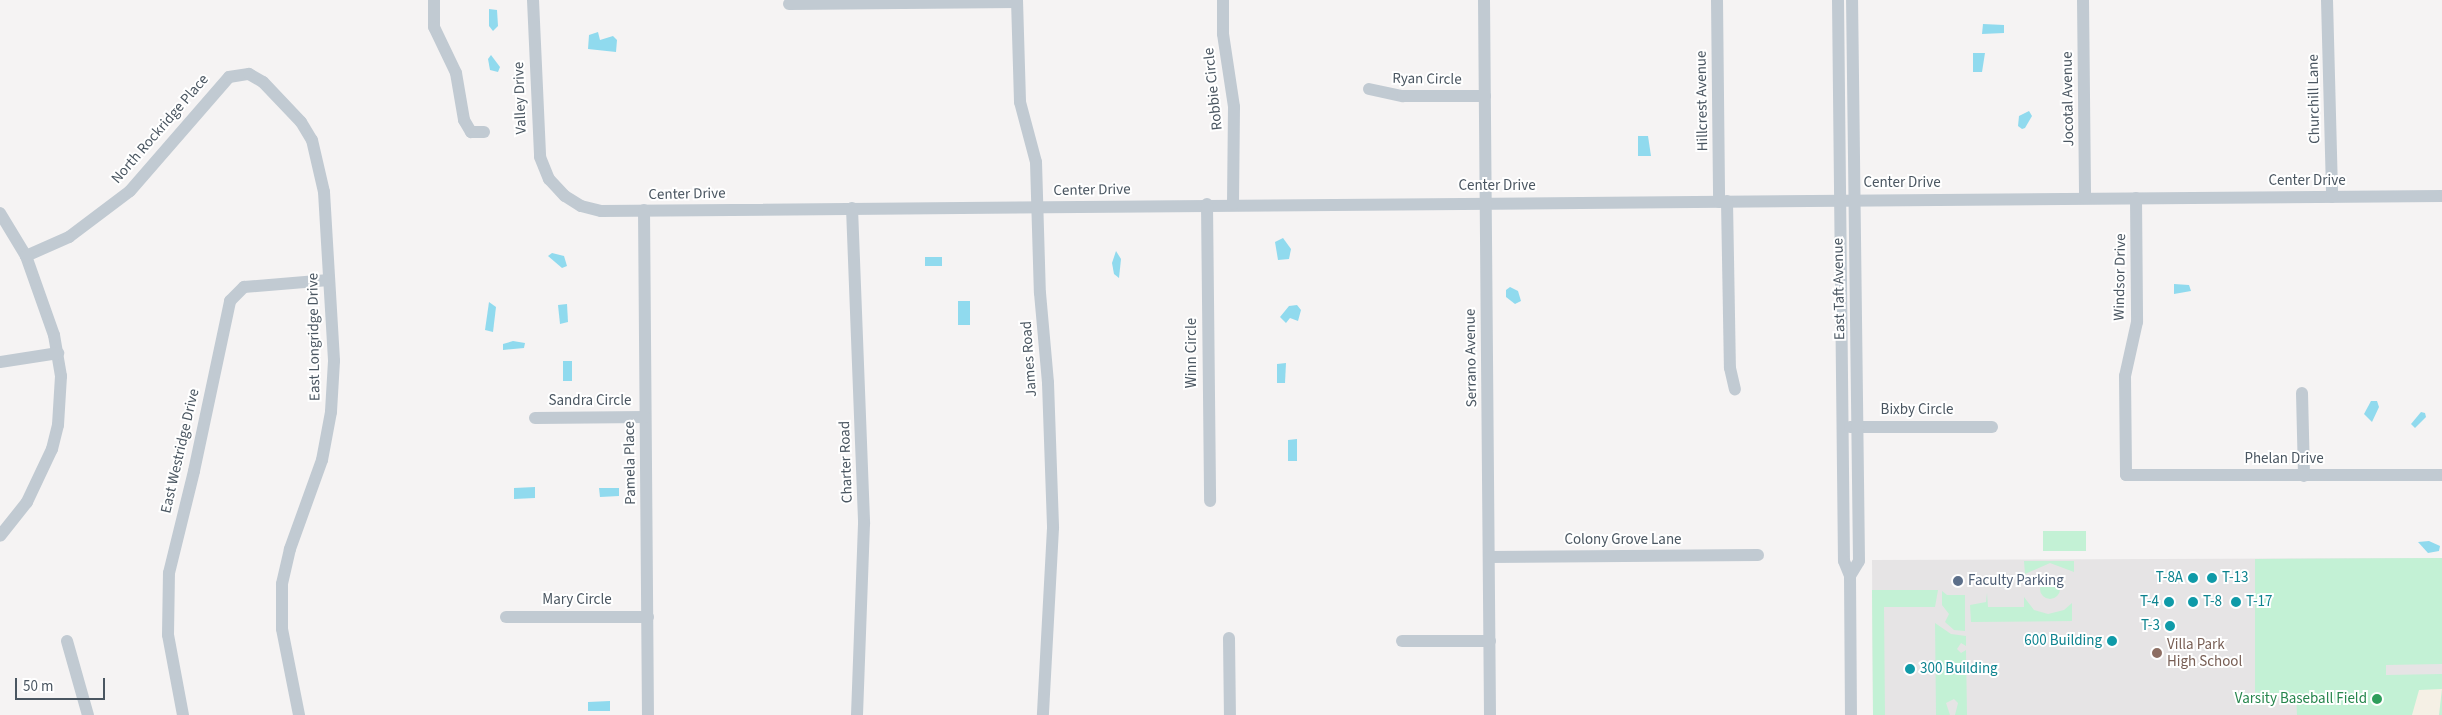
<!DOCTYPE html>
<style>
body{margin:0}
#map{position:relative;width:2442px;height:715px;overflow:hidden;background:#f5f3f3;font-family:"Source Sans 3",sans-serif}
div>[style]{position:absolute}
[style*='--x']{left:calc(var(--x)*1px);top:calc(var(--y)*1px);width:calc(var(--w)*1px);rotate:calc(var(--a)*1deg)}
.education>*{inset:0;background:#e6e4e5}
.green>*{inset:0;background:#c3f1d5}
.round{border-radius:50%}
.sand>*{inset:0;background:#f5f0e5}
.water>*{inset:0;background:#90daee}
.minor>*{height:12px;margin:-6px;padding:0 6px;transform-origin:6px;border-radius:6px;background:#c1cad2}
.dots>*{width:14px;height:14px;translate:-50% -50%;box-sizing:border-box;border:2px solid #fff;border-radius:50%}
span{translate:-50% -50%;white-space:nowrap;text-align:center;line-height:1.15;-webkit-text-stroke:4px #fff;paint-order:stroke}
.street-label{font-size:15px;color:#4a5661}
.culture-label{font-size:15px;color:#0d838f}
.right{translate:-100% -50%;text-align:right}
.left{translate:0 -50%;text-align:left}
.service-label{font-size:15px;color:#4e5e75}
.education-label{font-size:15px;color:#785e54}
.leisure-label{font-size:15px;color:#27864d}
.scale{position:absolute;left:15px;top:678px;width:90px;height:22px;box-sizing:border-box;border:2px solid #4a5661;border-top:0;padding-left:6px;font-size:15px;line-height:18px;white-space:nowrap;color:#4a5661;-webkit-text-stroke:4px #fff;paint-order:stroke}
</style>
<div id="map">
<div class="education">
<div style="clip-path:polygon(2442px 558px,2442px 715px,1873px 715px,1872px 560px)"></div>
</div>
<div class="green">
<div style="clip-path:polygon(2043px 531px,2086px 531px,2086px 551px,2043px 551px)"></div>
<div style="clip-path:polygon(2442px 558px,2442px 664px,2386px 665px,2386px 675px,2442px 674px,2442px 715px,2297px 715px,2296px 694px,2255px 693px,2255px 559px)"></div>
<div style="clip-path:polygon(2024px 561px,2074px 561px,2074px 572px,2050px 563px,2025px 574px)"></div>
<div class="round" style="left:2040px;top:579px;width:20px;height:20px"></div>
<div style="clip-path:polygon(1938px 590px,1935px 607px,1884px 607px,1885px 715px,1873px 715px,1872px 590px)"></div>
<div style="clip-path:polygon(1942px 591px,1947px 595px,1965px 595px,1965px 631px,1954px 630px,1945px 622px,1949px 614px,1942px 605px)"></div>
<div style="clip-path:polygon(1987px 593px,1988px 607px,2024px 607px,2024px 597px,2034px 610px,2048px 614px,2064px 610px,2072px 603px,2072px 621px,1971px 622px,1970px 605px,1986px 602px)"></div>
<div style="clip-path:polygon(1935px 623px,1951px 634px,1966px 636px,1966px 646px,1961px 643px,1957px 649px,1961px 653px,1966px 650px,1967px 715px,1955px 715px,1958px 703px,1954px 699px,1946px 703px,1950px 715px,1936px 715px)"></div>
</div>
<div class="sand">
<div style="clip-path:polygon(2442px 689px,2439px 715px,2412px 715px,2419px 690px)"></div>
</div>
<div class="water">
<div style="clip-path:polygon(489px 9px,497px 10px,498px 26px,493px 31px,489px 26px)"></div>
<div style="clip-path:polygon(1983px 24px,2004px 25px,2004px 33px,1982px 34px)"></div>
<div style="clip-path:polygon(598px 32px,600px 40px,613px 36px,617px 40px,616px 52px,588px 49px,589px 35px)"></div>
<div style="clip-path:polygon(1973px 53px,1985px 53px,1982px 72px,1973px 72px)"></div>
<div style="clip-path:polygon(491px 55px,500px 67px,498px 72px,490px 70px,488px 59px)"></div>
<div style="clip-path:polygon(2029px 111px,2032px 116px,2025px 128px,2022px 129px,2018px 126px,2019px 116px)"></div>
<div style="clip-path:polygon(1638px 136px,1648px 136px,1651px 156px,1638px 156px)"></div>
<div style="clip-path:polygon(1283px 238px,1291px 249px,1289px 259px,1278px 260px,1275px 242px)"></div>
<div style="clip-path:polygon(1116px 251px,1121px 259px,1119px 278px,1114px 274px,1112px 263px)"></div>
<div style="clip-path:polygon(552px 253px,564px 256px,567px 266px,562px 268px,548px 256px)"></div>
<div style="clip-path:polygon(925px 257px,942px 257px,942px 266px,925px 266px)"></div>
<div style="clip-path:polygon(2174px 284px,2189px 285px,2191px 291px,2174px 294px)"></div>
<div style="clip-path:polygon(1510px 287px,1518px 291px,1521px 301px,1515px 304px,1506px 297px,1506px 290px)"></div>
<div style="clip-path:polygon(958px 301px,970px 301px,970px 325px,958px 325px)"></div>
<div style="clip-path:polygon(489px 302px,496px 307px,493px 332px,485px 330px)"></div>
<div style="clip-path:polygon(567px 304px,568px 322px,560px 324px,558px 305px)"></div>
<div style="clip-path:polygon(1297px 305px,1301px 310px,1298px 321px,1290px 318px,1286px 323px,1280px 317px,1289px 306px)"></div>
<div style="clip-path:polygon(513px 341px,525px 343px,524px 348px,503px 350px,503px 344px)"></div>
<div style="clip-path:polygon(563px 361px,572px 361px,572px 381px,563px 381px)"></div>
<div style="clip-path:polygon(1286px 363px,1285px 383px,1277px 383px,1277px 364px)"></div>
<div style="clip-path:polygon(2371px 401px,2377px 401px,2379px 407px,2372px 422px,2364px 414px)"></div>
<div style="clip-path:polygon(2421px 412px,2425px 413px,2426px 417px,2415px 428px,2411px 424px)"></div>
<div style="clip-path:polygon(1297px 439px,1297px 461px,1288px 461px,1288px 440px)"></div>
<div style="clip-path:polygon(535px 487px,535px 498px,514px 499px,514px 488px)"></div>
<div style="clip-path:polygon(599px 488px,619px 488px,619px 496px,600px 497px)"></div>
<div style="clip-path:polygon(2429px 541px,2440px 546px,2439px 551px,2428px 553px,2418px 542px)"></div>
<div style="clip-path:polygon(610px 701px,610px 711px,588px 711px,588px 702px)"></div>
</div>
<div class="minor">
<div style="--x:434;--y:0;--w:27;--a:90"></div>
<div style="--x:434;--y:27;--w:51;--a:64.4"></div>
<div style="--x:456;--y:73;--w:48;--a:80.3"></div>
<div style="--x:464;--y:120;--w:14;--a:60"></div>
<div style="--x:471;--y:132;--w:13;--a:0"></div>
<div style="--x:533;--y:0;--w:157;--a:87.4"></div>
<div style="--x:540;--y:157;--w:24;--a:68"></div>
<div style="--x:549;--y:179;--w:23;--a:47"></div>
<div style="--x:565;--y:196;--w:19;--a:32"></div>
<div style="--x:581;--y:206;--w:21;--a:14"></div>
<div style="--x:601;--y:211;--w:1841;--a:-0.47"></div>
<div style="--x:1017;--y:0;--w:102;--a:88.3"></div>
<div style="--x:1020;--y:102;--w:62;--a:75.1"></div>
<div style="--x:1036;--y:162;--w:131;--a:88.3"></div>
<div style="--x:1040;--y:293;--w:90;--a:84.9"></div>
<div style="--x:1048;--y:383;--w:145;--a:88"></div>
<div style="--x:1053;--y:528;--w:187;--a:93.1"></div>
<div style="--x:1223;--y:0;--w:34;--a:90"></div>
<div style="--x:1223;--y:34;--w:74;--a:81.4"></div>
<div style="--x:1234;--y:107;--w:97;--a:90.6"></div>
<div style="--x:1484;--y:0;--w:715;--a:89.52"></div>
<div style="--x:1717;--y:0;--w:202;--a:89.4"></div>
<div style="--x:1838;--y:0;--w:561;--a:89.39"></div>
<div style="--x:1844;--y:561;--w:16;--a:68"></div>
<div style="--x:1850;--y:576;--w:139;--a:89.6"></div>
<div style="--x:2083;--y:0;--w:198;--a:89.4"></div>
<div style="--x:2327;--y:0;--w:197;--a:88.5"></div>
<div style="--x:789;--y:4;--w:228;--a:-0.5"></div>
<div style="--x:1369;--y:89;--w:35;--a:12"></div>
<div style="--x:1403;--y:96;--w:82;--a:0"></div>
<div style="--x:2136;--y:198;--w:124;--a:89.5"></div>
<div style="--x:2137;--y:322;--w:55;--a:102.5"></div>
<div style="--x:2125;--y:376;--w:99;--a:89.4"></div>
<div style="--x:2126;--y:475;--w:316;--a:0"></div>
<div style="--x:1727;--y:201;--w:167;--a:89"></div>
<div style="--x:1730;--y:368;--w:22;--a:77"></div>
<div style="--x:1207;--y:204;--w:297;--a:89.4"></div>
<div style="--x:852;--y:208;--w:316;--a:87.8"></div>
<div style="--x:864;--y:524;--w:191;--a:92.1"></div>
<div style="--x:644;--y:210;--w:505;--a:89.55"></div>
<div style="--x:0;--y:213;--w:50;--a:58.8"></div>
<div style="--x:26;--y:256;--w:84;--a:70.5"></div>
<div style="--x:54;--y:335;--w:42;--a:80.3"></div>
<div style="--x:61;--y:376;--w:49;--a:93.5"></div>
<div style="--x:58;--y:425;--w:25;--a:104"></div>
<div style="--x:52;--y:449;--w:59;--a:115.3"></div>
<div style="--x:27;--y:502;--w:43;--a:128.5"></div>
<div style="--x:26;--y:256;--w:47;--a:-23.8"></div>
<div style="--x:69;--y:237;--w:76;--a:-37"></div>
<div style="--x:130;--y:191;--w:151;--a:-49"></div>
<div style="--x:229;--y:77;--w:20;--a:-9"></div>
<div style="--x:249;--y:74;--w:16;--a:30"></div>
<div style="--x:263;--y:82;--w:55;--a:46.5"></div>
<div style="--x:301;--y:122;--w:21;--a:59"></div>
<div style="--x:312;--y:140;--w:53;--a:77"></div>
<div style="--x:324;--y:192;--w:169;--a:86.6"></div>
<div style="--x:334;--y:361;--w:51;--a:93.4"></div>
<div style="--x:331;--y:412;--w:49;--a:100.6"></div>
<div style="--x:322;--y:460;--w:95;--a:109.8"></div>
<div style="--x:290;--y:549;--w:36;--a:103"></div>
<div style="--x:282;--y:584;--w:45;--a:90"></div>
<div style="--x:282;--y:629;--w:88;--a:78.8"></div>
<div style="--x:0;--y:362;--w:59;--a:-8.8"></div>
<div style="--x:2302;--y:393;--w:83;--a:88.6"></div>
<div style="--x:535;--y:418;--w:110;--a:-0.5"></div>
<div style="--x:1850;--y:427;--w:142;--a:0"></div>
<div style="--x:1489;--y:557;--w:269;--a:-0.4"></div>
<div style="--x:1850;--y:576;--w:17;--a:-59"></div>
<div style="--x:1859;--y:561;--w:561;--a:-90.71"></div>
<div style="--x:506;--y:617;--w:142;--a:0"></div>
<div style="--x:1229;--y:638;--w:77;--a:89.3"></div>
<div style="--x:67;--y:641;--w:77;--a:74.2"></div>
<div style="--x:1402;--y:641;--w:88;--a:0"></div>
<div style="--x:183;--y:715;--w:81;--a:-100.6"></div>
<div style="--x:168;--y:635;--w:62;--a:-89.1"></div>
<div style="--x:169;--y:573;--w:105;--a:-76.2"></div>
<div style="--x:194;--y:471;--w:174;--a:-78"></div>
<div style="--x:230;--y:301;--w:20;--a:-45"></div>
<div style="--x:244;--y:287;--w:85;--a:-4.7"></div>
</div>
<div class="dots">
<div style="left:2193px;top:578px;background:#0f9aa8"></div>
<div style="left:2212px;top:578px;background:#0f9aa8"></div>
<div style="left:1958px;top:581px;background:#5c6f8a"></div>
<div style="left:2169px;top:602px;background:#0f9aa8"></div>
<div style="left:2193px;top:602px;background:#0f9aa8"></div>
<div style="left:2236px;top:602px;background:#0f9aa8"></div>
<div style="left:2170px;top:626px;background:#0f9aa8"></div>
<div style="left:2112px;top:641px;background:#0f9aa8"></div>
<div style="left:2157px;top:653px;background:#8d6e63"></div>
<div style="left:1910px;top:669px;background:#0f9aa8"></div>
<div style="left:2377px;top:699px;background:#2e9e5b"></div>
</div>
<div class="street-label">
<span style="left:1427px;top:79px;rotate:1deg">Ryan Circle</span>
<span style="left:1213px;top:89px;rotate:-96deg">Robbie Circle</span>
<span style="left:520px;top:98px;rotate:-92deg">Valley Drive</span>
<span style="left:2068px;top:99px;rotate:-91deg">Jocotal Avenue</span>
<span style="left:2314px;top:99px;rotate:-91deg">Churchill Lane</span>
<span style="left:1702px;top:101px;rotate:-91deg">Hillcrest Avenue</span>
<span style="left:160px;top:129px;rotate:-49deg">North Rockridge Place</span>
<span style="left:2307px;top:181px">Center Drive</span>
<span style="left:1902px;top:183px">Center Drive</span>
<span style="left:1497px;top:186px">Center Drive</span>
<span style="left:1092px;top:190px;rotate:-1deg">Center Drive</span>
<span style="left:687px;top:194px;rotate:-1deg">Center Drive</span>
<span style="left:2120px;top:277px;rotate:-89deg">Windsor Drive</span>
<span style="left:1839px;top:289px;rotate:-91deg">East Taft Avenue</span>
<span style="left:314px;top:337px;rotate:-91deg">East Longridge Drive</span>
<span style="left:1192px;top:353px;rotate:-90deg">Winn Circle</span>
<span style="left:1471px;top:358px;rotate:-91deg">Serrano Avenue</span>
<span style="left:1029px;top:359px;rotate:-94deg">James Road</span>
<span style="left:590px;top:401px">Sandra Circle</span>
<span style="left:1917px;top:410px">Bixby Circle</span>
<span style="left:180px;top:451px;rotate:-77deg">East Westridge Drive</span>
<span style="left:2284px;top:459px">Phelan Drive</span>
<span style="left:846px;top:462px;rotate:-92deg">Charter Road</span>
<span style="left:630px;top:463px;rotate:-91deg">Pamela Place</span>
<span style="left:1623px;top:540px">Colony Grove Lane</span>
<span style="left:577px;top:600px">Mary Circle</span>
</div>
<div class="culture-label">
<span class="right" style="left:2183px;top:578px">T-8A</span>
<span class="left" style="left:2222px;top:578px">T-13</span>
<span class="right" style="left:2159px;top:602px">T-4</span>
<span class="left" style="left:2203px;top:602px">T-8</span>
<span class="left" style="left:2246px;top:602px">T-17</span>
<span class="right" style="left:2160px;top:626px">T-3</span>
<span class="right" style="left:2102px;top:641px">600 Building</span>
<span class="left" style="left:1920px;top:669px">300 Building</span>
</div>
<div class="service-label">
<span class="left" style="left:1968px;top:581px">Faculty Parking</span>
</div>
<div class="education-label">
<span class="left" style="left:2167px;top:653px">Villa Park<br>High School</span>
</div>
<div class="leisure-label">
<span class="right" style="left:2367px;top:699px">Varsity Baseball Field</span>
</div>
<div class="scale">50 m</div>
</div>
